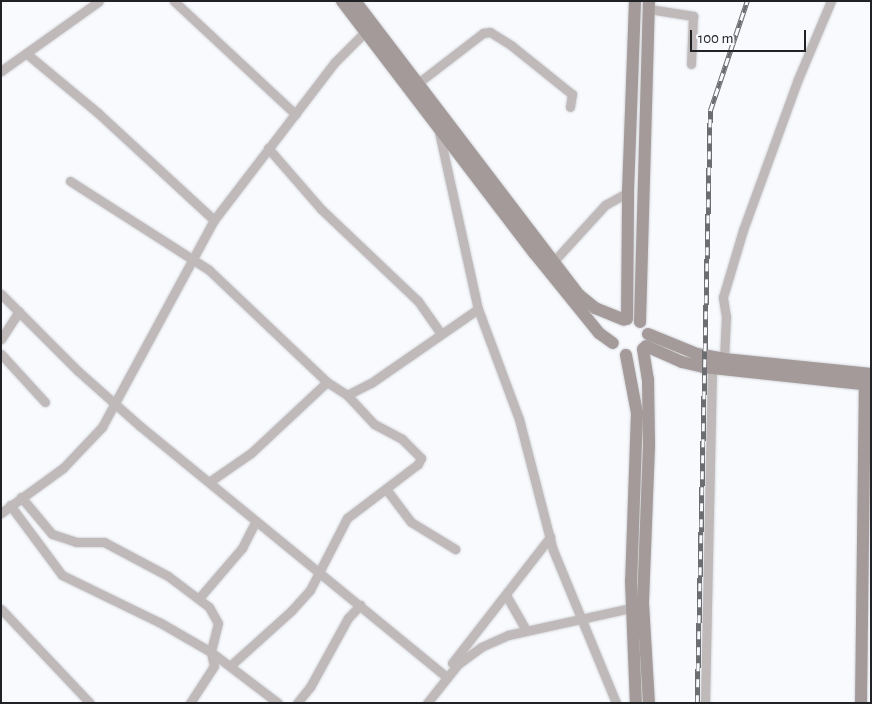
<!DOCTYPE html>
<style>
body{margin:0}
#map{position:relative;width:872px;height:704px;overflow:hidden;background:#f8fafe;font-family:"Alegreya Sans",sans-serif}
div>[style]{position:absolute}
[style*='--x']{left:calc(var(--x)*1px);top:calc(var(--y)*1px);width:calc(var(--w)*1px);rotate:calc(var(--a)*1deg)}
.roads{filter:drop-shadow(0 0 1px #d5d7db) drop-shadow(0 0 1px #d5d7db)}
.street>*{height:9px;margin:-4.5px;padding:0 4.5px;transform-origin:4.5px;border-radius:4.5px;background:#c0b9b9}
.secondary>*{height:12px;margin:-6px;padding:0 6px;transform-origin:6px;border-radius:6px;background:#a39a99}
.rail>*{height:4.5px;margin-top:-2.25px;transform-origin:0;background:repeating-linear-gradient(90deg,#f8fafe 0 8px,#6b6d71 0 16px);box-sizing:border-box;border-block:1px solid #6b6d71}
span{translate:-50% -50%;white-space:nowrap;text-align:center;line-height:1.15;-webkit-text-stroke:5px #f8fafe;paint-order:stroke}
.frame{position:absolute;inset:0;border:2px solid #202226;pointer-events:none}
.scale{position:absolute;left:690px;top:30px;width:116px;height:22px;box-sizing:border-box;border:2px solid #202226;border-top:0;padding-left:6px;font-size:15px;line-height:18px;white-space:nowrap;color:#202226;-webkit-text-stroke:4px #f8fafe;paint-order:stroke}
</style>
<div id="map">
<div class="roads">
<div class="street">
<div style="--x:174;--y:1;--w:166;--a:43"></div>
<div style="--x:649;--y:9;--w:45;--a:9"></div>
<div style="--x:693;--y:16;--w:48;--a:92.4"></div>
<div style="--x:27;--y:54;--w:92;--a:39.7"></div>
<div style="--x:98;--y:113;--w:158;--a:42.7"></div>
<div style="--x:1;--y:71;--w:120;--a:-35.5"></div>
<div style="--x:418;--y:83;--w:82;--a:-37.6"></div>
<div style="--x:483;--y:33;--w:7;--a:-8"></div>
<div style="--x:490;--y:32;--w:26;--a:32"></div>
<div style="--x:512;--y:46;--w:77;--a:38.7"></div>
<div style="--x:572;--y:94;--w:13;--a:99"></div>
<div style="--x:439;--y:132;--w:181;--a:77.6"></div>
<div style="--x:478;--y:309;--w:117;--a:69.6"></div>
<div style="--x:519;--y:419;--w:135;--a:75.5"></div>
<div style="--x:553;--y:550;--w:165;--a:67.6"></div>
<div style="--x:268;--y:148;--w:81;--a:49"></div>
<div style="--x:321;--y:209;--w:134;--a:43.5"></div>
<div style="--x:418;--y:301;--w:39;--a:55"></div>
<div style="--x:70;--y:181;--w:165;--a:32.6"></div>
<div style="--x:209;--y:270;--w:163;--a:43.5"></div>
<div style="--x:327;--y:382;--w:24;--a:33"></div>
<div style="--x:347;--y:395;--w:40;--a:47"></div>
<div style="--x:374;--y:424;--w:32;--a:28"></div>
<div style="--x:402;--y:439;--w:27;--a:45"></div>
<div style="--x:421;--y:458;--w:7;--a:117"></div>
<div style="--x:418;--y:464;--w:89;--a:142.7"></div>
<div style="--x:347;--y:518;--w:81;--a:117.2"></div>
<div style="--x:310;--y:590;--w:28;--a:132"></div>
<div style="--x:291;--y:611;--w:82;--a:138"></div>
<div style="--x:553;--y:262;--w:77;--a:-47.6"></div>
<div style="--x:605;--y:205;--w:26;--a:-29"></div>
<div style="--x:1;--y:294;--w:109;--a:45"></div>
<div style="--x:78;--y:371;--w:83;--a:41.6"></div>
<div style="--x:140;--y:426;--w:397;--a:39.3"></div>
<div style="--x:1;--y:339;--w:33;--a:-57"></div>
<div style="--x:1;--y:354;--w:65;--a:47.5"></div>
<div style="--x:724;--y:359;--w:42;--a:-87.3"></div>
<div style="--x:726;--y:317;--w:20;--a:-99"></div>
<div style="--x:723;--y:297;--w:70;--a:-73.4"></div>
<div style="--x:743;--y:230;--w:161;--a:-70"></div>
<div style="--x:798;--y:79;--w:85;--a:-67.1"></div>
<div style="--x:347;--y:395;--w:27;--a:-27"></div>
<div style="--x:371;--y:383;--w:130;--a:-34.7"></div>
<div style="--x:209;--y:482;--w:51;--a:-34.6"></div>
<div style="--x:251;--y:453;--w:104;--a:-43.1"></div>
<div style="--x:386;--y:489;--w:41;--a:52.9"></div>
<div style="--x:411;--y:522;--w:52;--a:31.5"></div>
<div style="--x:21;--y:497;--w:48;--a:50"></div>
<div style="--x:52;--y:534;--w:25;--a:18"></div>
<div style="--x:76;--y:542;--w:28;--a:0"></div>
<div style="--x:104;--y:542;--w:72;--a:28"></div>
<div style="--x:168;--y:576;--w:51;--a:37.1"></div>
<div style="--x:209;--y:607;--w:18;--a:61"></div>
<div style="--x:218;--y:623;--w:30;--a:104"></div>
<div style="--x:211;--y:652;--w:14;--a:78"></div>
<div style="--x:214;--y:666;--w:44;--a:123"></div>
<div style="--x:10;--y:505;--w:87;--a:53.4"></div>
<div style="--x:62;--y:575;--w:108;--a:25.9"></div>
<div style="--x:159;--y:622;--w:60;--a:30"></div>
<div style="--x:211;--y:652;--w:84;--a:37.3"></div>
<div style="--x:1;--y:513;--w:77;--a:-36"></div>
<div style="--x:63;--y:468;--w:57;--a:-46.4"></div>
<div style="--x:102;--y:427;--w:235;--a:-61.6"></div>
<div style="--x:214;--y:220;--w:199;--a:-52.6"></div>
<div style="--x:335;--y:62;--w:42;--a:-45"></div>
<div style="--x:506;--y:595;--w:40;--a:60.3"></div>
<div style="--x:200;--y:597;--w:65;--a:-49.4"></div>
<div style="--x:242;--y:548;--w:30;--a:-63"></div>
<div style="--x:1;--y:609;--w:129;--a:46.6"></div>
<div style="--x:452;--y:663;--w:160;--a:-52.1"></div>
<div style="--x:297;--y:703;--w:21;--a:-51"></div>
<div style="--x:310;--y:687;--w:79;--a:-61.2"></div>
<div style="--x:348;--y:618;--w:18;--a:-47"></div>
<div style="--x:427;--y:703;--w:50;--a:-51.5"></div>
<div style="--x:458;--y:664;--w:29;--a:-36"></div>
<div style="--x:481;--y:647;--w:30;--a:-24"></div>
<div style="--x:508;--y:635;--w:126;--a:-12.4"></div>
<div style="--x:705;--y:703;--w:335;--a:-88.8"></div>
</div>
<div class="secondary">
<div style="--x:342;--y:1;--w:318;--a:52.7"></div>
<div style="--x:535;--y:254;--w:102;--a:51"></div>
<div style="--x:599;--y:333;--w:17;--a:36"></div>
<div style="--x:355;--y:1;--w:370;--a:52.7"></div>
<div style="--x:579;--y:295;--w:21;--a:39"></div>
<div style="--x:595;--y:308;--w:31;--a:22"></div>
<div style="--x:627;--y:319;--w:127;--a:-89.5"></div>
<div style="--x:628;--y:192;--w:191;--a:-87.9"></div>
<div style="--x:640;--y:322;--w:321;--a:-88.4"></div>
<div style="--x:648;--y:334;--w:53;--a:22.2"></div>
<div style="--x:697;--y:354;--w:27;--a:10"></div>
<div style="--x:724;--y:359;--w:148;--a:5.8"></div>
<div style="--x:646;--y:346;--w:39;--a:24"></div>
<div style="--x:682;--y:362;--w:22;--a:13"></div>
<div style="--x:703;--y:367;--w:169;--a:6.1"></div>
<div style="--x:643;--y:349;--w:30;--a:81"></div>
<div style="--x:648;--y:379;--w:67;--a:89.1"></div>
<div style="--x:649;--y:446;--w:157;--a:92.2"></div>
<div style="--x:643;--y:603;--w:100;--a:86.6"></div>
<div style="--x:626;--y:355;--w:59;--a:79.3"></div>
<div style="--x:637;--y:413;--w:168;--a:92"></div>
<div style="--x:631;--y:581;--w:122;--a:87.7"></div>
<div style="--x:861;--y:703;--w:319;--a:-89.3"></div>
</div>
</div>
<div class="rail">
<div style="--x:697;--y:703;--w:592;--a:-88.74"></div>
<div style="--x:710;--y:111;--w:116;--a:-71.4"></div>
</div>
<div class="frame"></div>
<div class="scale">100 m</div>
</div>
